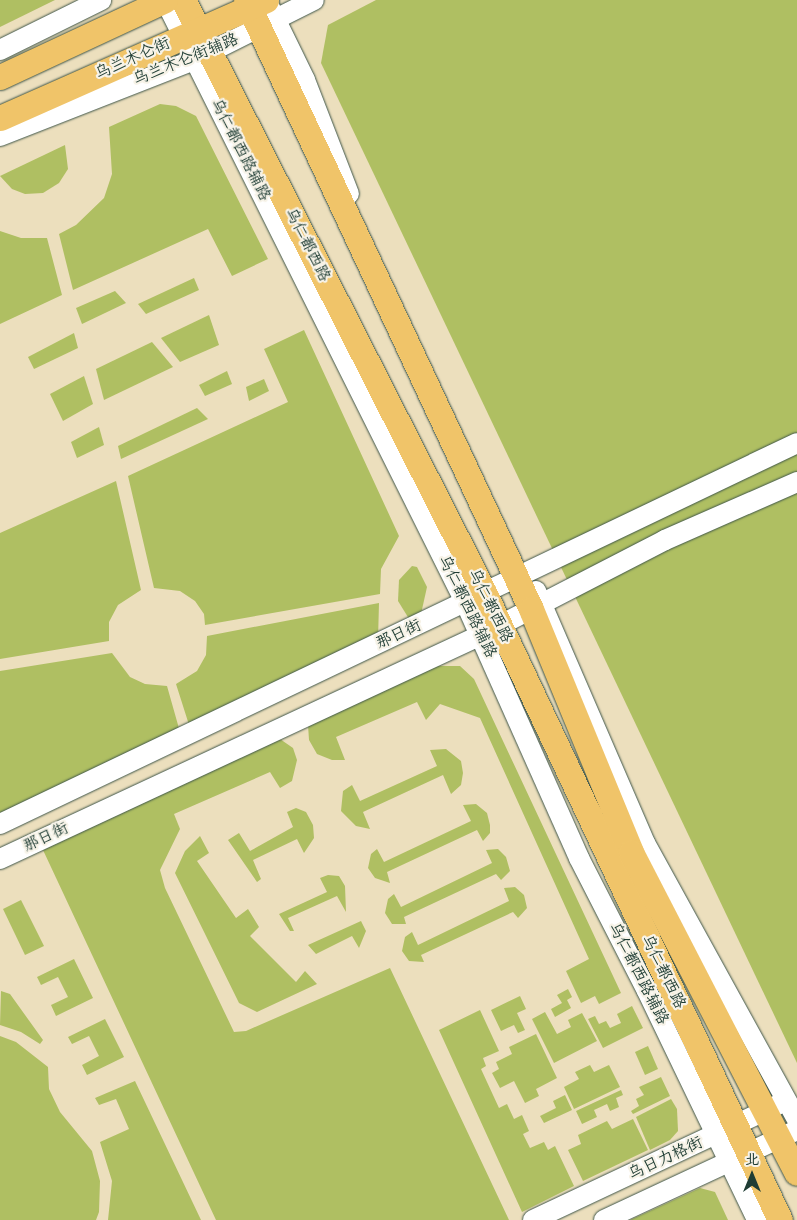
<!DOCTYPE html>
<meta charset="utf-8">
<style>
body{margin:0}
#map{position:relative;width:797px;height:1220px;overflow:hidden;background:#ecdfbd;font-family:Mynerve,"LXGW WenKai TC",sans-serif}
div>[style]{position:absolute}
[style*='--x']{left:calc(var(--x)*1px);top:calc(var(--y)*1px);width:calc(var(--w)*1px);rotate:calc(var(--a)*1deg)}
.green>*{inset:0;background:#afbf62}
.roads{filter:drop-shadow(0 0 1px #3e5549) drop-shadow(0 0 1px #3e5549)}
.minor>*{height:20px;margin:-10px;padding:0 10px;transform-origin:10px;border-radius:10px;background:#fff}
.major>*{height:25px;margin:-12.5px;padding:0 12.5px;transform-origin:12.5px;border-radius:12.5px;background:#f0c469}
span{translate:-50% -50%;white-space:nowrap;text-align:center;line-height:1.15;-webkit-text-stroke:4.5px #f7f3e8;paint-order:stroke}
.street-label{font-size:16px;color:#1f3d34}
.north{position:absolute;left:727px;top:1150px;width:50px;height:50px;-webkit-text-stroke:4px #f7f3e8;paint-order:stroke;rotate:0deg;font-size:14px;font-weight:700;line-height:20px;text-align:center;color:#1f3d34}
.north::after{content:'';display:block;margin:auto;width:18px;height:22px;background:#1f3d34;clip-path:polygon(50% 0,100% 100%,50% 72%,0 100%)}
</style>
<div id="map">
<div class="green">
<div style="clip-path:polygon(0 0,55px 0,0 27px)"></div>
<div style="clip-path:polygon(376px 0,797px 0,797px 1063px,321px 63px,328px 25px)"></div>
<div style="clip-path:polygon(160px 104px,176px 106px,196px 116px,268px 259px,232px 276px,208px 229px,73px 290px,59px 234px,76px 225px,104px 198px,112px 174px,109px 127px)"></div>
<div style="clip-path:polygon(65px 145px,68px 169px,59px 183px,43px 193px,25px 194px,12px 189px,0 176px)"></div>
<div style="clip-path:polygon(0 231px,21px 238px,47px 238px,62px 295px,0 324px)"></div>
<div style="clip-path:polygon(194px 278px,199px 290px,146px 314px,138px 304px)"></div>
<div style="clip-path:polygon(115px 291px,126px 303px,82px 324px,76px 308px)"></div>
<div style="clip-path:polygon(209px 315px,219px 345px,180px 362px,161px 338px)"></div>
<div style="clip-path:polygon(304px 330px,399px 536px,381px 569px,380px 594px,205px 625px,204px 614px,195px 601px,180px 591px,154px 588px,128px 476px,288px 402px,264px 349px)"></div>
<div style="clip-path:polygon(74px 333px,78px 348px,34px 369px,28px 357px)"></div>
<div style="clip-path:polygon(152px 342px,173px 367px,104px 400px,96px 369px)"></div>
<div style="clip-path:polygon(227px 371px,232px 384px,205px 396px,199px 385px)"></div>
<div style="clip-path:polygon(84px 376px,93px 404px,63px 421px,50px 394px)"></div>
<div style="clip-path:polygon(264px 379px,269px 391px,249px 401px,246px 387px)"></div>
<div style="clip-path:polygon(197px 408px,208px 419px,121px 459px,118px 446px)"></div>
<div style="clip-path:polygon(99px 427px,104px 445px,77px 458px,71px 442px)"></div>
<div style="clip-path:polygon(116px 481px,141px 590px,118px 605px,109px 622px,109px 641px,0 659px,0 533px)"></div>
<div style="clip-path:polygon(412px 566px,417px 567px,427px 587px,421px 614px,411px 622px,398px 601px,399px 580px)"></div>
<div style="clip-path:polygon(379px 603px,378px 640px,190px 728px,176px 684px,197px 671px,206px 655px,207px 636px)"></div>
<div style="clip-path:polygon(112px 653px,130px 677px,145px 684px,167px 686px,180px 732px,0 817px,0 671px)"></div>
<div style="clip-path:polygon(435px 666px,460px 666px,474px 679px,621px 993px,599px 1004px,595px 996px,581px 1003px,566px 971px,589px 959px,480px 718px,440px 704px,426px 720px,417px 702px,336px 737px,345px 760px,332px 760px,317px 754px,309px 740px,308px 725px)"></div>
<div style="clip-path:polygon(280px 739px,293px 748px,297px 760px,292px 781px,280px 788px,270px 772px,174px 814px,180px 829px,160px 870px,165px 888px,234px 1032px,246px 1031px,390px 968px,509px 1220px,216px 1220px,43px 850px)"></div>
<div style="clip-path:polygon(446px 749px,461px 761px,463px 773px,461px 785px,451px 794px,443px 775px,363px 812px,370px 829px,356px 826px,341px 811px,343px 791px,352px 785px,360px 801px,437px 766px,430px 750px)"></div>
<div style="clip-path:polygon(476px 804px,487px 813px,490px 825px,490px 833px,483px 841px,477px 830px,387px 872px,390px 883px,375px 878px,368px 868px,371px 854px,377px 849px,384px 862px,471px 821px,463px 805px)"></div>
<div style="clip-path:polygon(296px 808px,306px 812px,313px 825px,314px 838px,304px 853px,297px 839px,253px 860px,261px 879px,257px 882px,228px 840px,239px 833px,250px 851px,293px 827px,287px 812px)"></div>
<div style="clip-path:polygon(200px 836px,209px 853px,197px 861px,236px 918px,248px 909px,259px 927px,250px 936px,296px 982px,305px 971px,317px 984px,257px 1012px,239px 1003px,175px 873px,185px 851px)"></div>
<div style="clip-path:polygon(498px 849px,506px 857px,510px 871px,501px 880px,496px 874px,404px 917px,406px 924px,392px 924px,385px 913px,388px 899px,394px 894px,401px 907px,492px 863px,486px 850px)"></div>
<div style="clip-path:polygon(328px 875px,339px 876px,345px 886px,346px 912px,337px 896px,288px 918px,294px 931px,290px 931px,279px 914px,327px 892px,320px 878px)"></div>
<div style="clip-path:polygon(515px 887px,524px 895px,527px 908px,518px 918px,513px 912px,421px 955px,424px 962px,409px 961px,402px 951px,405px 937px,412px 932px,418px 945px,509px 901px,504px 888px)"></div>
<div style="clip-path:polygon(21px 900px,44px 946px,25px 955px,3px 909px)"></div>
<div style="clip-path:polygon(361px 921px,366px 931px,359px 948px,352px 936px,316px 954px,308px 945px)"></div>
<div style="clip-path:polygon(74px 959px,93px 998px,56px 1016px,51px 1005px,68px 997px,58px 977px,41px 985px,37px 977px)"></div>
<div style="clip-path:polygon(568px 989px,572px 997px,567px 1000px,571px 1008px,555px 1017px,551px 1009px,562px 1003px,557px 995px)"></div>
<div style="clip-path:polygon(1px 991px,10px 994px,43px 1040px,40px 1044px,21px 1032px,0 1025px)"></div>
<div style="clip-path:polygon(520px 996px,526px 1009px,517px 1013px,525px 1030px,518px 1033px,514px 1025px,501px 1031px,491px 1010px)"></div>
<div style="clip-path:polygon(632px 1006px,643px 1028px,603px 1048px,588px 1019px,595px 1016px,599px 1024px,606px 1021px,610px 1028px,621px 1023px,617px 1014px)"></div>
<div style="clip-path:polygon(480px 1010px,499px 1051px,483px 1058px,486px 1066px,481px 1069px,499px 1108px,507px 1104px,514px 1119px,522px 1115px,529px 1131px,523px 1134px,530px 1148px,544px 1142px,548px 1150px,555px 1146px,574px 1186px,522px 1212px,439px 1030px)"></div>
<div style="clip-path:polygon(545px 1012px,557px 1034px,571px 1027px,568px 1020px,582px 1013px,597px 1041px,554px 1063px,532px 1019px)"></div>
<div style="clip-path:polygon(105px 1019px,124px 1057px,87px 1075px,82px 1065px,99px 1056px,89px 1036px,72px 1044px,68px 1037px)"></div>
<div style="clip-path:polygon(536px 1034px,557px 1078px,536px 1089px,539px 1096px,525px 1103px,514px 1081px,500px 1088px,492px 1073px,499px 1069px,496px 1062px,512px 1054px,509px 1047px)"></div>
<div style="clip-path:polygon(0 1036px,16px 1042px,48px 1067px,49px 1089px,60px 1112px,92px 1151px,100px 1181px,99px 1212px,96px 1220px,0 1220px)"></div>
<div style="clip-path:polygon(648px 1046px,658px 1069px,645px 1075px,635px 1052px)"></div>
<div style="clip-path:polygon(590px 1065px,594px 1072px,609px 1065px,620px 1087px,574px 1109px,564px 1087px,579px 1079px,575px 1072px)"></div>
<div style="clip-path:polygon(661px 1077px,670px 1096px,633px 1114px,631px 1111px,639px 1106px,636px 1099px,644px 1095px,639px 1087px)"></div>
<div style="clip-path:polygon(135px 1081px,201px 1220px,108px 1220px,112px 1181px,100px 1142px,129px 1129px,116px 1099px,99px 1105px,95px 1098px)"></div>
<div style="clip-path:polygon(621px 1090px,623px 1095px,616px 1098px,619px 1107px,610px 1111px,607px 1104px,594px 1110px,597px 1117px,582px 1124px,576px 1111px)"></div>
<div style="clip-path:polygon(565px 1095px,572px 1110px,544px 1123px,540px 1116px,556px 1108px,553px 1101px)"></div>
<div style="clip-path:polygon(671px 1099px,677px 1109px,678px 1131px,670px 1140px,650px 1150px,636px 1117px)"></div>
<div style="clip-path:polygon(633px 1119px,648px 1150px,583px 1181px,568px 1150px,581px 1144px,578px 1135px,607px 1121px,612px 1129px)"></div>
<div style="clip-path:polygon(700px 1188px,715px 1192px,728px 1220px,630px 1220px)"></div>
</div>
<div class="roads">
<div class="minor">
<div style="--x:165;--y:0;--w:675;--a:63.51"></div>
<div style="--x:466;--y:604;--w:278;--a:66"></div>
<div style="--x:579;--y:858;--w:149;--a:62.9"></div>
<div style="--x:647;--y:991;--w:254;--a:64.3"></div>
<div style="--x:266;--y:0;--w:89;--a:64"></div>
<div style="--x:305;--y:80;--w:122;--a:68.9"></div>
<div style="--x:0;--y:50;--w:113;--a:-26.3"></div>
<div style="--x:0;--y:136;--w:208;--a:-21.4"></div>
<div style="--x:194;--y:60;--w:134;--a:-26.6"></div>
<div style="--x:536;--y:591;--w:275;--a:66.6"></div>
<div style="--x:645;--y:843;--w:316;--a:61.2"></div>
<div style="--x:0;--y:824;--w:883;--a:-25.55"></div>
<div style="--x:0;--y:859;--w:531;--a:-24.97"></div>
<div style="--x:481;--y:635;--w:207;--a:-27.3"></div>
<div style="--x:665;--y:540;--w:144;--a:-23.7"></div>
<div style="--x:533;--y:1220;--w:270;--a:-25.2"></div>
<div style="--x:604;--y:1220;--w:208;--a:-25"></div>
</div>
<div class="major">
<div style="--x:183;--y:0;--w:666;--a:63.05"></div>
<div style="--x:485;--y:594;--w:692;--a:64.77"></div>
<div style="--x:246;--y:0;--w:672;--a:64.92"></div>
<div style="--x:531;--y:609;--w:263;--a:67.6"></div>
<div style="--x:631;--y:852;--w:361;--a:62.7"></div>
<div style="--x:0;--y:77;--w:182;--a:-25"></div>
<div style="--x:0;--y:118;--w:291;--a:-23.9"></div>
</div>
</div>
<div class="street-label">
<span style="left:133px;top:59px;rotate:-24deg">乌兰木仑街</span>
<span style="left:186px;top:60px;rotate:-22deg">乌兰木仑街辅路</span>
<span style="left:240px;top:150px;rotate:63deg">乌仁都西路辅路</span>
<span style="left:307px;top:245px;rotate:63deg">乌仁都西路</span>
<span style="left:490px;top:606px;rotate:64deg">乌仁都西路</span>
<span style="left:467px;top:607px;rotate:64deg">乌仁都西路辅路</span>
<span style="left:399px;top:635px;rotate:-25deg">那日街</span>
<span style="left:46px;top:838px;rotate:-25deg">那日街</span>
<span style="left:663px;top:972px;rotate:64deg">乌仁都西路</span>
<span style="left:638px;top:974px;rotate:63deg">乌仁都西路辅路</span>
<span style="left:666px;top:1159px;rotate:-25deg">乌日力格街</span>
</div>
<div class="north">北</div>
</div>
